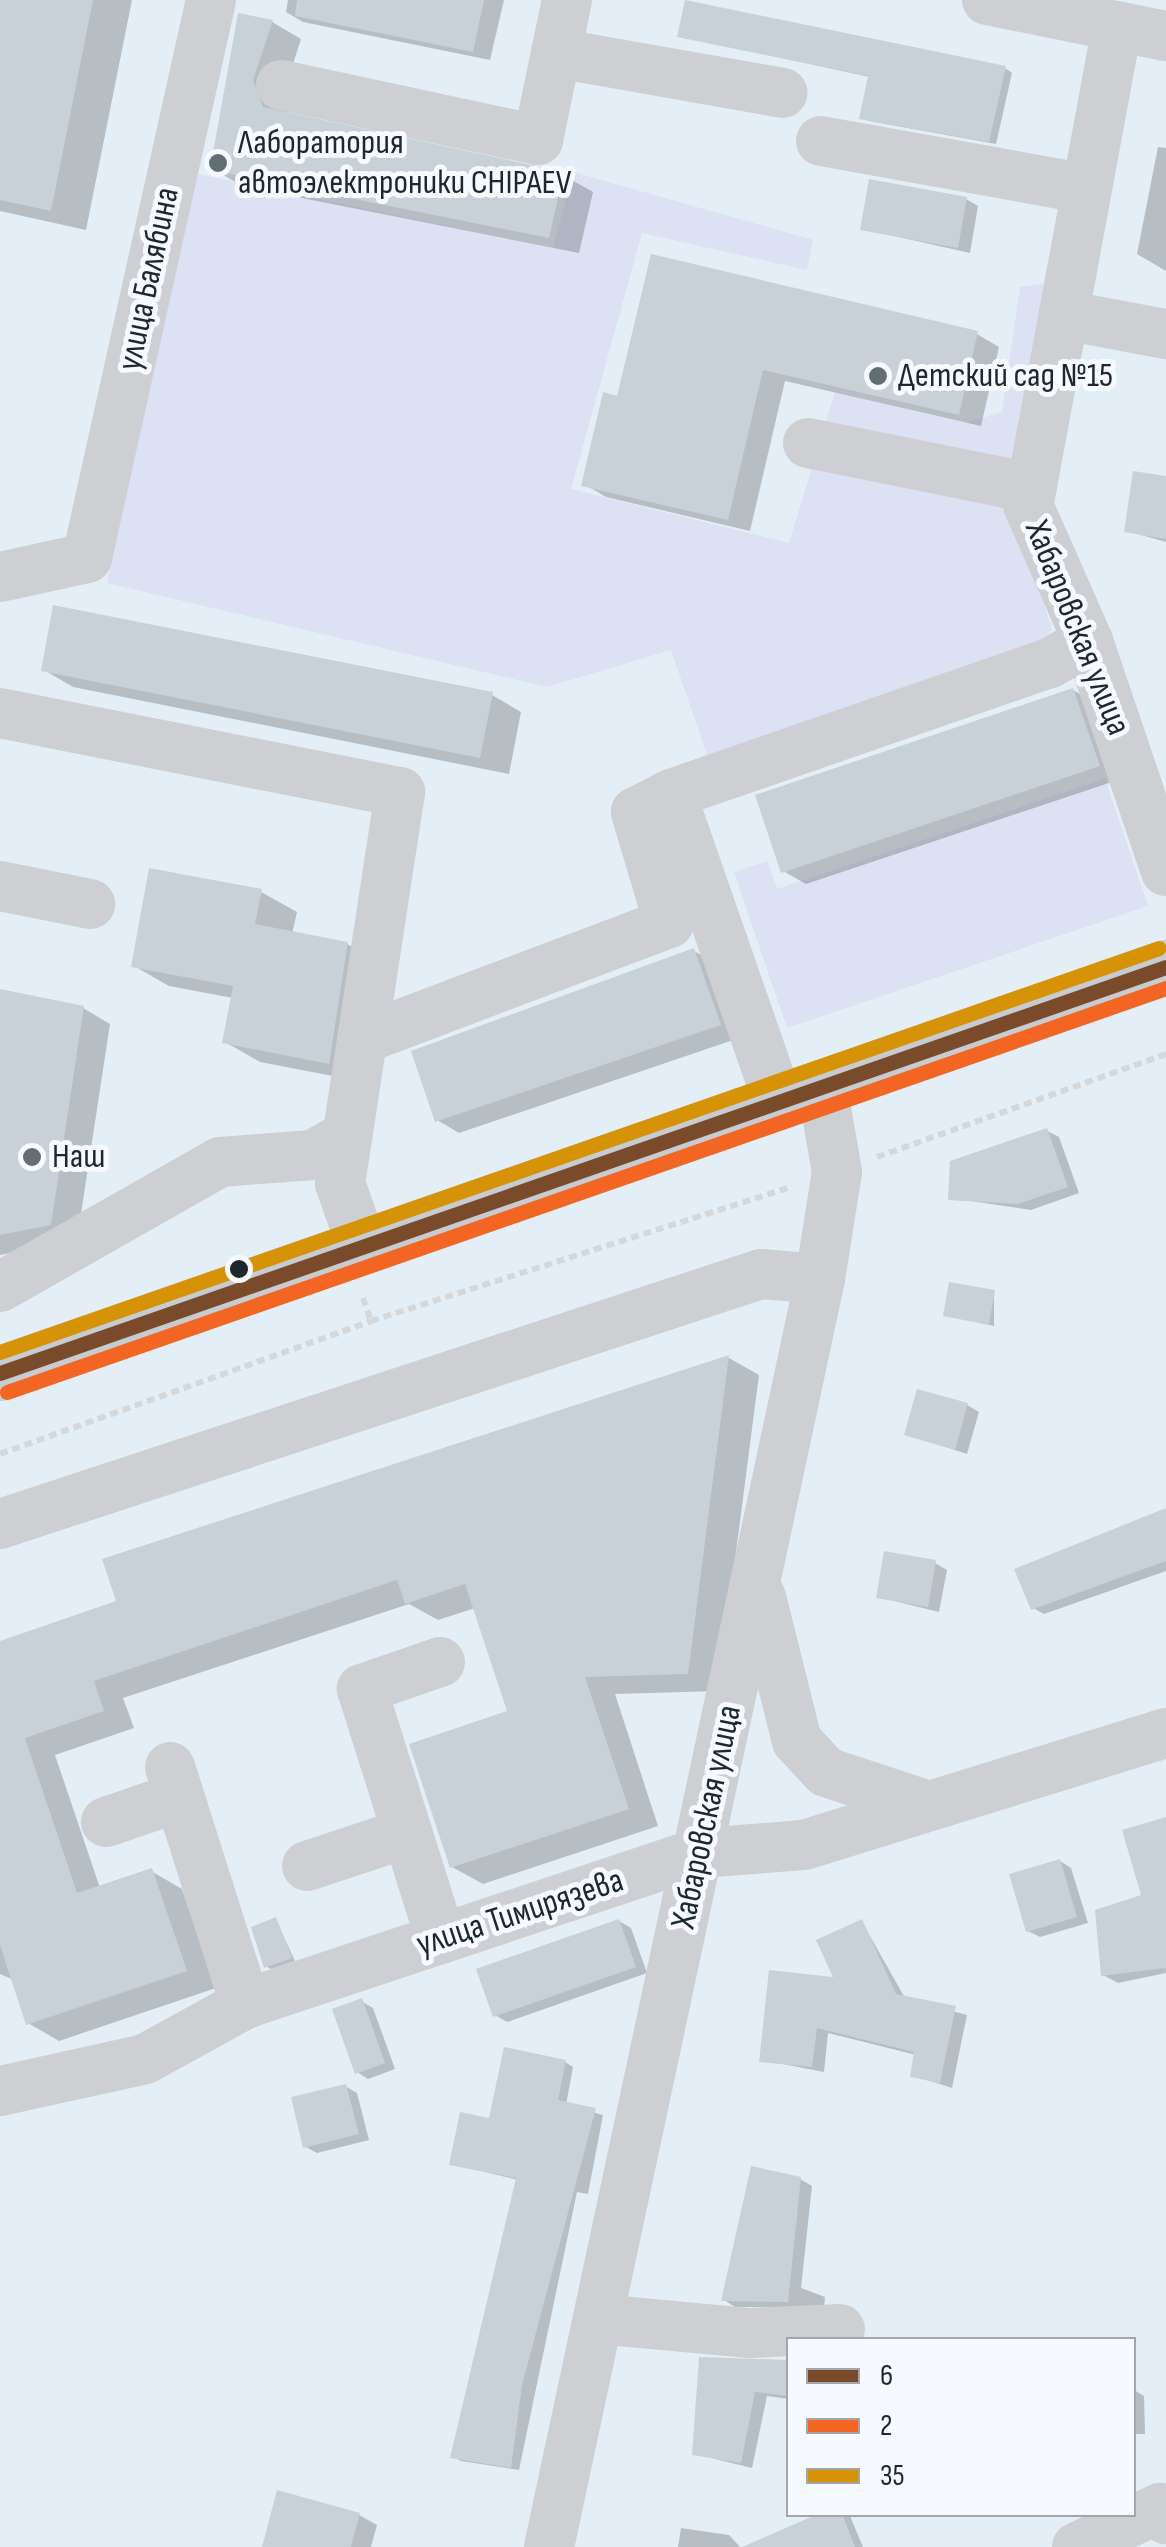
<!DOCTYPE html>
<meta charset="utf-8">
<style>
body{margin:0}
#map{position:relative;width:1166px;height:2547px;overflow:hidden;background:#e4eef6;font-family:"Sofia Sans Condensed",sans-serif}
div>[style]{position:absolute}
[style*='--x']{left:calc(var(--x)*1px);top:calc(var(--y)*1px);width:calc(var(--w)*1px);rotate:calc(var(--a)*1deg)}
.green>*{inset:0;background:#dce1f4}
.shadow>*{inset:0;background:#0003}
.building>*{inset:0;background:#c7d1d7}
.path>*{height:6px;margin-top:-3px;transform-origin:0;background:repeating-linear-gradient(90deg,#d5d8db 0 8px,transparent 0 13px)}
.minor>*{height:50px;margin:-25px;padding:0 25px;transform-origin:25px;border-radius:25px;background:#cdcfd2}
.major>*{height:55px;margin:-27.5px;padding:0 27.5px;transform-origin:27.5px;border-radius:27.5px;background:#c6ccd2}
.bus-1>*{height:15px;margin:-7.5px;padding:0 7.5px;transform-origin:7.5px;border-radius:7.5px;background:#7a4b2a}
.bus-2>*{height:15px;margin:-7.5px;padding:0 7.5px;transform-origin:7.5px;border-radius:7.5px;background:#f26522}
.bus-3>*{height:15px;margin:-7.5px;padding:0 7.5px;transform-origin:7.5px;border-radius:7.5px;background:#d69307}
.dots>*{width:28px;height:28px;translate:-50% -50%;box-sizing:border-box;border:5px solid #f6fafe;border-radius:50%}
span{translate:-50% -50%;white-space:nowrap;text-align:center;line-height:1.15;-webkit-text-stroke:10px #f6fafe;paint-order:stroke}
.poi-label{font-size:35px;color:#1e272e}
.left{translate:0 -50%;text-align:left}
.street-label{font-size:35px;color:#1e272e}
.legend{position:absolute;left:786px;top:2337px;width:350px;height:180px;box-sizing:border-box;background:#f6fafe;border:2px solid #a0a6ab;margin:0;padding:12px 18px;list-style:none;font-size:30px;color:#1e272e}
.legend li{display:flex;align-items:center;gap:20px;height:50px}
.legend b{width:50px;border:2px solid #a0a6ab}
</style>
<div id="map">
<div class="green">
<div style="clip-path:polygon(573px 172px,813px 240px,807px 270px,642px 233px,571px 489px,789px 543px,835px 392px,965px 423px,1002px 412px,1020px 287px,1054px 282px,1030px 562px,1052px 629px,1041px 646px,708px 758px,671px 650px,547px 687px,107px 583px,198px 174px,553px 248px)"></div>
<div style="clip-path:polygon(1105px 779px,1148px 906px,787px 1028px,734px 872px,767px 861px,777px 889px)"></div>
</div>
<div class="shadow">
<div style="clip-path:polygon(0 0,132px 0,86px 230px,0 211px)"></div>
<div style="clip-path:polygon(288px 0,504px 0,490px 60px,303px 22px,286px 12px)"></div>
<div style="clip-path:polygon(272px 22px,301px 39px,282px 98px,288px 115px,563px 175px,593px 192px,579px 253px,242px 186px,213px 169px)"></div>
<div style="clip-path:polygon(680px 36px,1005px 68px,1012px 73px,996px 144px,869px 121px,861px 117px,870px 77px)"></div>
<div style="clip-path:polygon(1158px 147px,1166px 148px,1166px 271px,1137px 254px)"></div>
<div style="clip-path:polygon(966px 199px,978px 206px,970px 253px,863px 229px)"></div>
<div style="clip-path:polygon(652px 257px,977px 334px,999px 347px,981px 426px,785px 381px,750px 531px,606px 497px,584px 484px,619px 399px)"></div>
<div style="clip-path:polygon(1166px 478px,1166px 542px,1127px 531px)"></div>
<div style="clip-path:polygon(44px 670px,492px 695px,521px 712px,509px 774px,73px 687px)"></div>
<div style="clip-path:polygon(1073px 690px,1096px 703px,1121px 779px,806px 884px,783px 871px)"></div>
<div style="clip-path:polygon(261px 892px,297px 912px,292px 934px,347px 944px,382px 964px,364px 1082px,260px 1062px,225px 1042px,233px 998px,169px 986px,134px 966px)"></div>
<div style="clip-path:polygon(694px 951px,717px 964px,742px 1037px,459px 1133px,437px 1120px)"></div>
<div style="clip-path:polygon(0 991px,83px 1008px,110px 1024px,77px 1240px,0 1255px)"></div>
<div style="clip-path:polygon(1047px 1131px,1059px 1137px,1079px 1193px,1031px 1210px,950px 1198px)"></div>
<div style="clip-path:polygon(994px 1292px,994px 1326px,946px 1315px)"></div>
<div style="clip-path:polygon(729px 1358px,759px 1375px,718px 1691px,615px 1694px,658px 1826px,483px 1884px,452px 1867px,510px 1713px,475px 1608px,438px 1620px,409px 1604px,123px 1698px,134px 1728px,55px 1755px,100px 1888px,151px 1871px,182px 1889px,216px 1988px,59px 2041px,28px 2023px,14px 1980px,0 1974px,0 1643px,120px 1603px,106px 1560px)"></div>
<div style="clip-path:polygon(967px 1405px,979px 1412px,967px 1454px,907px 1434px)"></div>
<div style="clip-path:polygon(1166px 1513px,1166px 1571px,1044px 1614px,1033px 1608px,1017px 1570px)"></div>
<div style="clip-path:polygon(935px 1563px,947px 1570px,939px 1612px,878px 1597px)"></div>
<div style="clip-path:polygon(1166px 1820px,1166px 1973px,1118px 1983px,1103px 1975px,1144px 1896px)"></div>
<div style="clip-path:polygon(1060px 1861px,1071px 1868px,1088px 1923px,1040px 1937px,1028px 1931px)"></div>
<div style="clip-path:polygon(276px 1920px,295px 1961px,271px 1969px,266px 1966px)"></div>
<div style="clip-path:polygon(619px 1921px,631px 1928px,647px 1973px,507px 2022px,495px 2015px)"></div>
<div style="clip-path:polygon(862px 1922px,905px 1998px,967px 2015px,952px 2088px,912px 2075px,916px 2055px,828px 2033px,824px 2072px,762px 2060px,837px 1980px)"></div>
<div style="clip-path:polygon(361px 2001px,373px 2008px,395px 2069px,368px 2079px,357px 2072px)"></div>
<div style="clip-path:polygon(565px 2062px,573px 2067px,566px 2105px,603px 2115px,588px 2194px,577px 2192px,519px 2470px,461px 2461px,453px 2457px,518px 2180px,452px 2164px)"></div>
<div style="clip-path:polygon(345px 2086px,357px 2093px,369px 2140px,317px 2153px,306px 2147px)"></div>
<div style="clip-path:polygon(800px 2179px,812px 2186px,801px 2288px,825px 2297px,824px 2307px,735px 2307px,724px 2300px)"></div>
<div style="clip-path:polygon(702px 2360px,788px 2361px,788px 2399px,767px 2396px,752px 2468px,695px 2454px)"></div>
<div style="clip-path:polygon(1134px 2390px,1144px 2396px,1145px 2434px,1134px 2434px)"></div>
<div style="clip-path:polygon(825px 2514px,850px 2516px,863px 2547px,795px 2547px)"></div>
<div style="clip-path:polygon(359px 2515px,377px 2525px,371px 2547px,264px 2547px)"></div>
<div style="clip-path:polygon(681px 2528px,729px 2535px,740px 2547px,678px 2547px)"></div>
</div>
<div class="building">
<div style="clip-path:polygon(0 0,93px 0,51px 211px,0 200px)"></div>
<div style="clip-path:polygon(297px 0,484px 0,473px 52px,295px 16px)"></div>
<div style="clip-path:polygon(685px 0,1006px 66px,989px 142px,859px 119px,868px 76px,677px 37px)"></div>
<div style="clip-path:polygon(238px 13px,273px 20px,253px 80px,263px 107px,564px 172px,549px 238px,210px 170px)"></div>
<div style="clip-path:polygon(869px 179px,967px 197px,958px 248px,860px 230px)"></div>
<div style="clip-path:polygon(651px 254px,978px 331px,959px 415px,763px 370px,728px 520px,581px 486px,603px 392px,617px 396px)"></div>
<div style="clip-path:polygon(1133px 471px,1166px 476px,1166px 539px,1124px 532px)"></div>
<div style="clip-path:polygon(53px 605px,493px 692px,480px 758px,41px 671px)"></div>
<div style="clip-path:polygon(1073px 688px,1100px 766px,781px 873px,755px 795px)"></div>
<div style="clip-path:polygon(149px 868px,262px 889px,255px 924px,348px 942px,329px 1064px,222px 1043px,233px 986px,131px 967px)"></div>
<div style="clip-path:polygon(694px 948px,721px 1025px,435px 1122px,411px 1051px)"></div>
<div style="clip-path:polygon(0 989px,84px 1006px,51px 1225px,0 1235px)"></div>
<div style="clip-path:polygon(1047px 1128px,1068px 1187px,1018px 1204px,948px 1200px,950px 1161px)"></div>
<div style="clip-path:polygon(949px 1282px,995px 1290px,989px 1325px,943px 1316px)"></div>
<div style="clip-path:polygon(729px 1355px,688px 1674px,585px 1677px,629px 1809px,450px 1868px,409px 1744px,507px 1711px,465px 1584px,405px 1604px,397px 1580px,94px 1681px,104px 1711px,25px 1738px,77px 1893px,152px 1868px,187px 1971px,26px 2025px,0 1945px,0 1641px,116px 1601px,102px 1559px)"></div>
<div style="clip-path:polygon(917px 1389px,968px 1403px,955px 1450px,904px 1435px)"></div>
<div style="clip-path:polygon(1166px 1508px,1166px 1561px,1031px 1610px,1014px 1569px)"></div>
<div style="clip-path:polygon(884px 1551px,936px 1560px,928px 1607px,876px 1598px)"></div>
<div style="clip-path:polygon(1166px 1817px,1166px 1968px,1101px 1976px,1095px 1910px,1141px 1895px,1122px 1830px)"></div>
<div style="clip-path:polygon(1060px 1859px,1077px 1917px,1026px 1932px,1009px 1874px)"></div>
<div style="clip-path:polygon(276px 1917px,292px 1958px,264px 1968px,251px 1927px)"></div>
<div style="clip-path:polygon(619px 1919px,636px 1967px,493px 2017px,476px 1969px)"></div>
<div style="clip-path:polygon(862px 1919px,896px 1994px,956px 2006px,940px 2083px,910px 2077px,914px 2052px,817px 2028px,812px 2067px,759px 2062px,769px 1970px,833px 1977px,816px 1940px)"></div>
<div style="clip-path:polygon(362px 1998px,385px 2063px,355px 2074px,332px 2009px)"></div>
<div style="clip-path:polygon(504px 2047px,566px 2060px,558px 2100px,596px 2108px,522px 2385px,511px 2468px,450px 2458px,516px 2178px,449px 2165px,460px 2112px,489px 2118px)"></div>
<div style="clip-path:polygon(346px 2084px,359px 2134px,303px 2148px,291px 2097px)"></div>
<div style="clip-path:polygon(751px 2166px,801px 2177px,788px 2302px,721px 2301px)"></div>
<div style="clip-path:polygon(699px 2357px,788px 2360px,788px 2396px,755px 2392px,741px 2463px,692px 2455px)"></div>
<div style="clip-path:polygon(277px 2490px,360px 2513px,351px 2547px,262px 2547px)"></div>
<div style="clip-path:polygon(818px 2514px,842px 2514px,855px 2547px,742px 2547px)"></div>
</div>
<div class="path">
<div style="--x:877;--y:1157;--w:307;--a:-19.6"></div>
<div style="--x:363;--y:1298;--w:24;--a:71"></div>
<div style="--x:0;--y:1454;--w:394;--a:-19.7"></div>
<div style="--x:371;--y:1321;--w:440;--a:-17.7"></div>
</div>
<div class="minor">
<div style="--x:987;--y:0;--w:183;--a:11.4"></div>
<div style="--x:1117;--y:27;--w:486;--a:100.5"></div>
<div style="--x:1028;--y:505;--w:149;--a:66.2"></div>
<div style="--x:1088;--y:641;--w:243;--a:71.3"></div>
<div style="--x:556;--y:53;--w:230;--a:10"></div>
<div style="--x:281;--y:85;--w:263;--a:12.1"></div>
<div style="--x:538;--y:140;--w:143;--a:-78.3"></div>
<div style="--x:821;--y:141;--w:270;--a:10.2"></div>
<div style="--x:1064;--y:315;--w:104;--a:10.6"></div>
<div style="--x:808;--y:443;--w:228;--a:11.4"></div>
<div style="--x:0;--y:577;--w:89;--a:-12.3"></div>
<div style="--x:87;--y:558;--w:572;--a:-77.47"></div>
<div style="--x:0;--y:713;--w:408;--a:11.2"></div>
<div style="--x:400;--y:792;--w:396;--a:98.7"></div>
<div style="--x:340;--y:1183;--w:67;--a:70.8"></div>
<div style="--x:0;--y:886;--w:92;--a:11.3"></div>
<div style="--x:362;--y:1039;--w:328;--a:-20.7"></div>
<div style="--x:669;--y:923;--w:116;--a:-106.6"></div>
<div style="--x:636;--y:812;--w:39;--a:-27"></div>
<div style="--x:778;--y:1101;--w:325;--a:-109.2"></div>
<div style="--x:671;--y:794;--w:401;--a:-19.1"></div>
<div style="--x:1050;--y:663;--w:44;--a:-30.1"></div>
<div style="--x:0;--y:1287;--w:253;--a:-29.6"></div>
<div style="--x:220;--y:1162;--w:93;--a:-4.3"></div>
<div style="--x:313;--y:1155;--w:40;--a:-29.7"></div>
<div style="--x:0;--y:1524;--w:801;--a:-18.19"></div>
<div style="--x:761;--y:1274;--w:59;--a:4.8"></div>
<div style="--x:761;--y:1597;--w:148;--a:76"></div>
<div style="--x:797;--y:1741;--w:42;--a:46.9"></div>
<div style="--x:826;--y:1772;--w:108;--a:18.3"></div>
<div style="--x:440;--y:1662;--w:83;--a:160.9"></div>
<div style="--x:362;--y:1689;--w:262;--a:72.5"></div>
<div style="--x:170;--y:1767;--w:249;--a:72.4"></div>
<div style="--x:106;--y:1822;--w:77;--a:-18.9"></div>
<div style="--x:307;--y:1866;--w:105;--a:-18.3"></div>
<div style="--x:0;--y:2091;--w:148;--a:-12.4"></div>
<div style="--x:145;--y:2059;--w:114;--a:-28.8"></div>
<div style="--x:245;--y:2004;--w:479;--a:-18.4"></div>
<div style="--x:700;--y:1853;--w:104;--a:-4.4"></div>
<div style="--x:804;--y:1845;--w:379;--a:-17.2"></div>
<div style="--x:598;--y:2319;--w:153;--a:5.3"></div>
<div style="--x:750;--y:2333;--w:90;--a:-2.5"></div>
<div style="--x:549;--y:2547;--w:1297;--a:-77.94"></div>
<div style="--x:820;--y:1279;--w:108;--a:-81"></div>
<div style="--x:837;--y:1172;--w:88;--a:-99.8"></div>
<div style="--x:1077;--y:2547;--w:92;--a:-25.2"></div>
<div style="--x:1160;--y:2508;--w:13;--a:61"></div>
</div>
<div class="major">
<div style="--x:0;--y:1373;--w:1235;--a:-19.2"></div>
</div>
<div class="bus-1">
<div style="--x:0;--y:1373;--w:1235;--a:-19.2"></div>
</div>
<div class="bus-2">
<div style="--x:7;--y:1392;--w:1227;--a:-19.22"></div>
</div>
<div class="bus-3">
<div style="--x:0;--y:1352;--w:1227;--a:-19.22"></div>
</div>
<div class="dots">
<div style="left:218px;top:163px;background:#636d74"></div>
<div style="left:878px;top:376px;background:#636d74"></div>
<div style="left:32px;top:1157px;background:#636d74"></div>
<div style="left:239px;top:1269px;background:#1e272e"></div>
</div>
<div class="poi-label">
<span class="left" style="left:238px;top:163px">Лаборатория<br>автоэлектроники CHIPAEV</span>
<span class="left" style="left:898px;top:376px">Детский сад №15</span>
<span class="left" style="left:52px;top:1157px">Наш</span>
</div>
<div class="street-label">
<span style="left:149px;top:279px;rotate:-78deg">улица Балябина</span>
<span style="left:1077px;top:628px;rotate:68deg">Хабаровская улица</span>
<span style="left:707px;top:1817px;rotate:-78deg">Хабаровская улица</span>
<span style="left:520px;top:1913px;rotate:-18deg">улица Тимирязева</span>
</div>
<ul class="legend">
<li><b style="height:12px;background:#7a4b2a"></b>6</li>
<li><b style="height:12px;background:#f26522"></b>2</li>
<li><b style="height:12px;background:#d69307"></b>35</li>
</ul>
</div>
